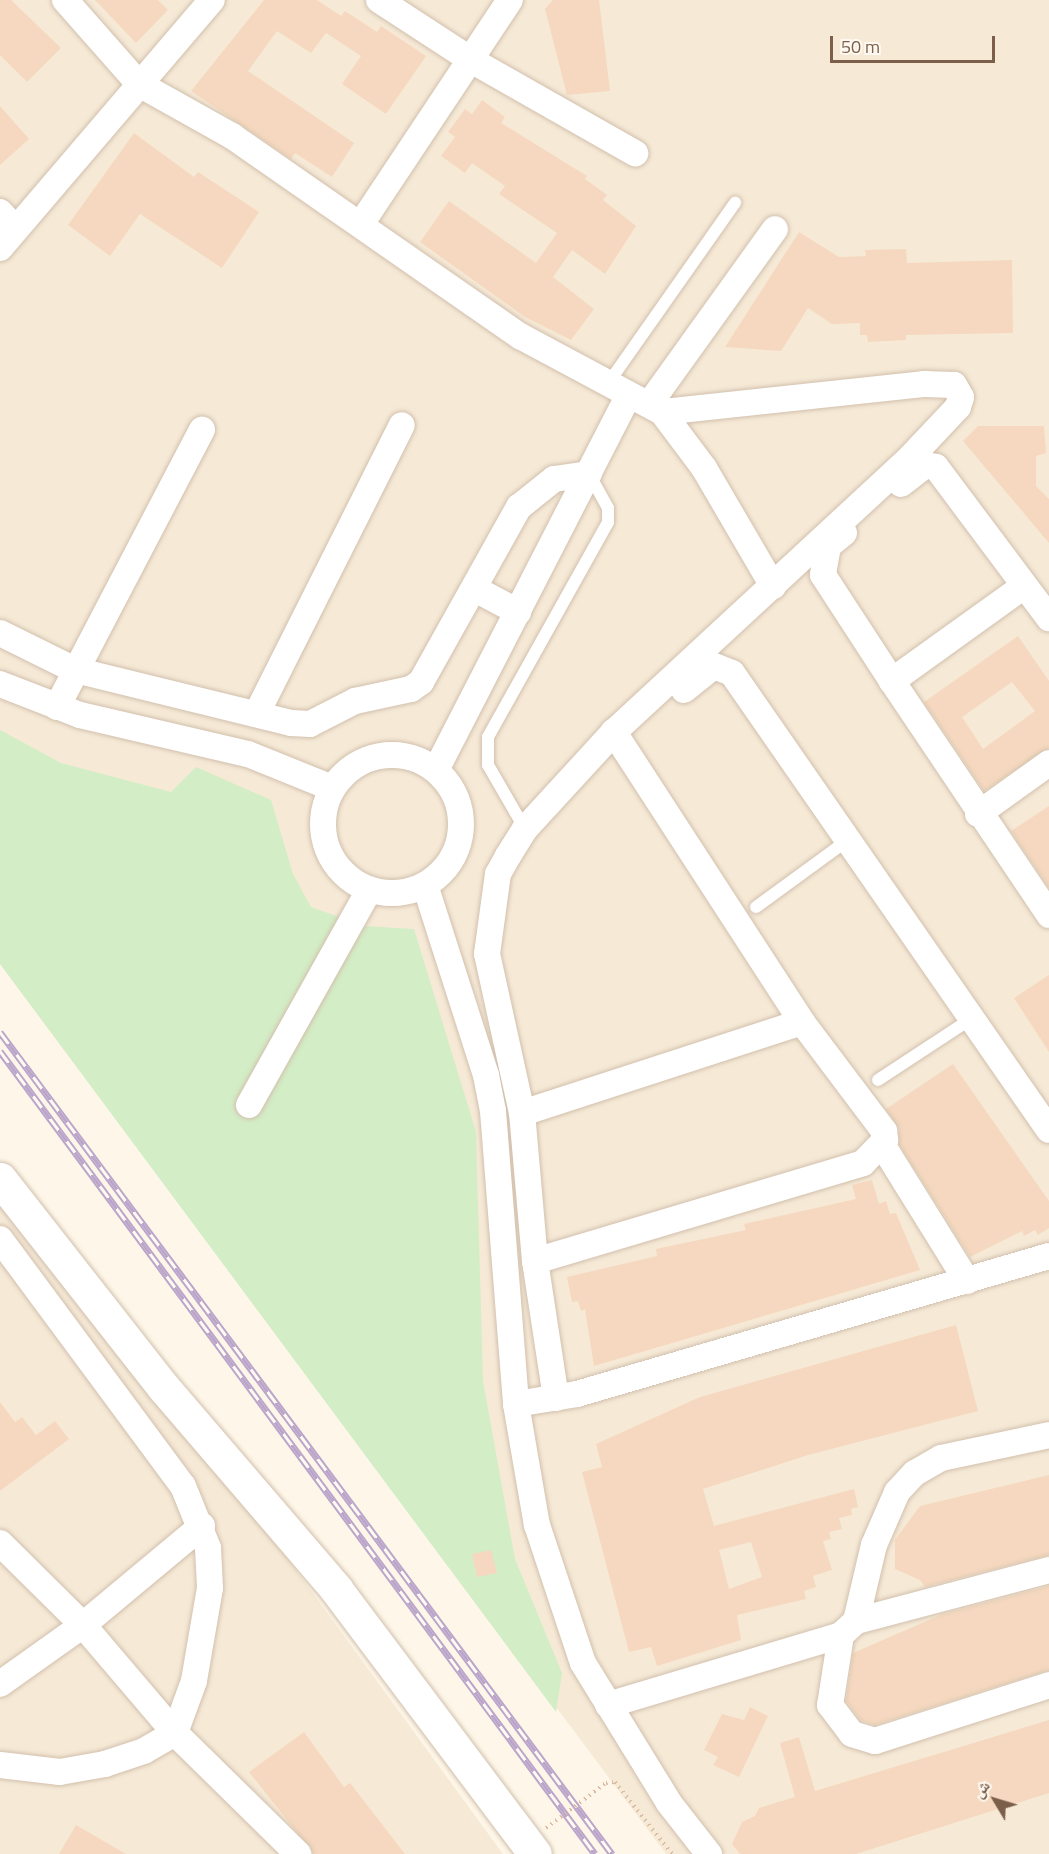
<!DOCTYPE html>
<meta charset="utf-8">
<style>
body{margin:0}
#map{position:relative;width:1049px;height:1854px;overflow:hidden;background:#fef7e9;font-family:"Titillium Web","Noto Naskh Arabic",sans-serif}
div>[style]{position:absolute}
[style*='--x']{left:calc(var(--x)*1px);top:calc(var(--y)*1px);width:calc(var(--w)*1px);rotate:calc(var(--a)*1deg)}
.residential>*{inset:0;background:#f6ead7}
.green>*{inset:0;background:#d3edc6}
.building>*{inset:0;background:#f5d8bf}
.path>*{height:4px;margin-top:-2px;transform-origin:0;background:repeating-linear-gradient(90deg,#dbbba1 0 1.5px,transparent 0 6px)}
.roads{filter:drop-shadow(0 0 2px #d2c0ad) drop-shadow(0 0 2px #d2c0ad)}
.lane>*{height:12px;margin:-6px;padding:0 6px;transform-origin:6px;border-radius:6px;background:#fff}
.street>*{height:26px;margin:-13px;padding:0 13px;transform-origin:13px;border-radius:13px;background:#fff}
.street>.ring{margin:-13px;padding:0;box-sizing:content-box;background:none;border:26px solid #fff;border-radius:50%}
.secondary>*{height:33px;margin:-16.5px;padding:0 16.5px;transform-origin:16.5px;border-radius:16.5px;background:#fff}
.rail>*{height:7px;margin-top:-3.5px;transform-origin:0;background:repeating-linear-gradient(90deg,#fffaf1 0 14px,#bba5ca 0 28px);box-sizing:border-box;border-block:2px solid #bba5ca}
.path-bridge>*{height:4px;margin-top:-2px;transform-origin:0;background:repeating-linear-gradient(90deg,#dbbba1 0 1.5px,transparent 0 6px)}
span{translate:-50% -50%;white-space:nowrap;text-align:center;line-height:1.15;-webkit-text-stroke:4.5px #fffaf1;paint-order:stroke}
.north{position:absolute;left:965px;top:1770px;width:60px;height:60px;-webkit-text-stroke:4px #fffaf1;paint-order:stroke;rotate:308deg;font-size:16px;font-weight:700;line-height:24px;text-align:center;color:#7b5f4a}
.north::after{content:'';display:block;margin:auto;width:21px;height:27px;background:#7b5f4a;clip-path:polygon(50% 0,100% 100%,50% 72%,0 100%)}
.scale{position:absolute;left:830px;top:36px;width:165px;height:27px;box-sizing:border-box;border:3px solid #7b5f4a;border-top:0;padding-left:8px;font-size:18px;line-height:21px;white-space:nowrap;color:#7b5f4a;-webkit-text-stroke:4px #fffaf1;paint-order:stroke}
</style>
<div id="map">
<div class="residential">
<div style="clip-path:polygon(0 0,1049px 0,1049px 1854px,666px 1854px,0 964px)"></div>
<div style="clip-path:polygon(0 1164px,503px 1854px,0 1854px)"></div>
</div>
<div class="green">
<div style="clip-path:polygon(0 730px,61px 763px,171px 792px,196px 767px,271px 800px,293px 874px,311px 907px,364px 926px,414px 929px,476px 1132px,483px 1381px,515px 1559px,562px 1673px,556px 1712px,0 964px)"></div>
</div>
<div class="building">
<div style="clip-path:polygon(0 0,11px 0,61px 48px,27px 82px,0 55px)"></div>
<div style="clip-path:polygon(95px 0,158px 0,168px 10px,136px 43px)"></div>
<div style="clip-path:polygon(264px 0,317px 0,341px 16px,345px 11px,377px 32px,381px 26px,426px 56px,386px 114px,342px 84px,361px 56px,326px 33px,311px 53px,277px 31px,248px 71px,354px 143px,332px 177px,295px 153px,291px 159px,191px 91px)"></div>
<div style="clip-path:polygon(553px 0,599px 0,610px 91px,567px 95px,545px 9px)"></div>
<div style="clip-path:polygon(482px 100px,505px 117px,501px 123px,587px 176px,585px 179px,607px 195px,603px 200px,636px 226px,605px 274px,572px 250px,553px 277px,594px 309px,571px 340px,525px 317px,420px 242px,449px 201px,536px 263px,557px 233px,499px 194px,505px 186px,472px 163px,465px 173px,441px 156px,455px 137px,448px 132px,465px 109px,472px 114px)"></div>
<div style="clip-path:polygon(0 106px,29px 139px,0 165px)"></div>
<div style="clip-path:polygon(134px 133px,194px 177px,198px 172px,259px 212px,222px 268px,140px 214px,110px 256px,68px 225px)"></div>
<div style="clip-path:polygon(799px 232px,839px 257px,866px 256px,865px 250px,906px 249px,907px 263px,1012px 260px,1013px 333px,906px 335px,906px 340px,868px 342px,867px 335px,860px 335px,860px 323px,832px 324px,808px 308px,781px 351px,725px 347px)"></div>
<div style="clip-path:polygon(978px 426px,1044px 426px,1046px 453px,1036px 456px,1036px 486px,1049px 499px,1049px 543px,963px 441px)"></div>
<div style="clip-path:polygon(evenodd,1018px 636px,1049px 681px,1049px 748px,984px 791px,924px 702px,1018px 636px,1012px 682px,1035px 711px,983px 749px,962px 717px,1012px 682px)"></div>
<div style="clip-path:polygon(1049px 806px,1049px 888px,1011px 831px)"></div>
<div style="clip-path:polygon(1049px 975px,1049px 1052px,1014px 998px)"></div>
<div style="clip-path:polygon(953px 1064px,1049px 1201px,1049px 1228px,1038px 1235px,1035px 1230px,1024px 1236px,1022px 1231px,970px 1257px,899px 1144px,899px 1129px,886px 1109px)"></div>
<div style="clip-path:polygon(872px 1180px,879px 1204px,886px 1201px,890px 1214px,896px 1213px,920px 1270px,594px 1366px,585px 1309px,581px 1311px,578px 1301px,572px 1302px,567px 1277px,657px 1256px,656px 1249px,746px 1230px,744px 1224px,856px 1199px,852px 1185px)"></div>
<div style="clip-path:polygon(evenodd,956px 1325px,978px 1411px,808px 1455px,703px 1489px,714px 1526px,854px 1489px,858px 1507px,851px 1509px,852px 1515px,839px 1518px,842px 1529px,829px 1532px,831px 1539px,823px 1541px,832px 1570px,813px 1576px,816px 1587px,804px 1591px,806px 1599px,737px 1615px,741px 1640px,657px 1666px,651px 1647px,629px 1652px,582px 1472px,602px 1467px,596px 1444px,700px 1397px,956px 1325px,751px 1542px,762px 1577px,729px 1589px,719px 1550px,751px 1542px)"></div>
<div style="clip-path:polygon(0 1402px,15px 1422px,22px 1417px,36px 1435px,55px 1421px,69px 1439px,0 1491px)"></div>
<div style="clip-path:polygon(1049px 1475px,1049px 1555px,925px 1587px,920px 1580px,895px 1569px,895px 1540px,920px 1506px)"></div>
<div style="clip-path:polygon(491px 1550px,497px 1573px,477px 1577px,472px 1554px)"></div>
<div style="clip-path:polygon(1049px 1586px,1049px 1670px,875px 1725px,860px 1720px,846px 1701px,853px 1653px,943px 1614px)"></div>
<div style="clip-path:polygon(750px 1707px,768px 1716px,739px 1777px,713px 1765px,718px 1757px,704px 1750px,722px 1714px,744px 1720px)"></div>
<div style="clip-path:polygon(1049px 1720px,1049px 1793px,856px 1854px,740px 1854px,732px 1844px,742px 1822px,755px 1816px,759px 1808px,795px 1797px,780px 1743px,799px 1737px,815px 1791px)"></div>
<div style="clip-path:polygon(304px 1732px,344px 1787px,350px 1783px,405px 1854px,314px 1854px,249px 1772px)"></div>
<div style="clip-path:polygon(76px 1825px,126px 1854px,59px 1854px)"></div>
</div>
<div class="path">
<div style="--x:606;--y:1783;--w:9;--a:-6"></div>
<div style="--x:615;--y:1782;--w:92;--a:51.6"></div>
</div>
<div class="roads">
<div class="lane">
<div style="--x:607;--y:385;--w:223;--a:-54.9"></div>
<div style="--x:525;--y:829;--w:74;--a:-120"></div>
<div style="--x:488;--y:765;--w:28;--a:-90"></div>
<div style="--x:488;--y:737;--w:246;--a:-60.8"></div>
<div style="--x:608;--y:522;--w:14;--a:-90"></div>
<div style="--x:608;--y:508;--w:39;--a:-119"></div>
<div style="--x:756;--y:907;--w:110;--a:-36.1"></div>
<div style="--x:878;--y:1080;--w:111;--a:-33.3"></div>
</div>
<div class="street">
<div style="--x:65;--y:0;--w:112;--a:48.6"></div>
<div style="--x:139;--y:84;--w:107;--a:29.2"></div>
<div style="--x:232;--y:136;--w:351;--a:34.8"></div>
<div style="--x:520;--y:336;--w:161;--a:28.2"></div>
<div style="--x:662;--y:412;--w:70;--a:53.1"></div>
<div style="--x:704;--y:468;--w:137;--a:59.7"></div>
<div style="--x:379;--y:0;--w:110;--a:33.1"></div>
<div style="--x:471;--y:60;--w:189;--a:29.6"></div>
<div style="--x:0;--y:212;--w:23;--a:47"></div>
<div style="--x:361;--y:224;--w:269;--a:-56.4"></div>
<div style="--x:0;--y:248;--w:326;--a:-49.5"></div>
<div style="--x:650;--y:403;--w:214;--a:-54.3"></div>
<div style="--x:901;--y:484;--w:31;--a:-38"></div>
<div style="--x:925;--y:465;--w:11;--a:10"></div>
<div style="--x:936;--y:467;--w:189;--a:53.2"></div>
<div style="--x:844;--y:533;--w:21;--a:141"></div>
<div style="--x:828;--y:546;--w:29;--a:100"></div>
<div style="--x:823;--y:575;--w:126;--a:56.9"></div>
<div style="--x:1024;--y:586;--w:163;--a:144.3"></div>
<div style="--x:892;--y:681;--w:282;--a:56.1"></div>
<div style="--x:475;--y:589;--w:49;--a:28.1"></div>
<div style="--x:0;--y:633;--w:84;--a:26.3"></div>
<div style="--x:75;--y:670;--w:222;--a:13.8"></div>
<div style="--x:291;--y:723;--w:19;--a:3"></div>
<div style="--x:310;--y:724;--w:51;--a:-27.1"></div>
<div style="--x:355;--y:701;--w:57;--a:-12.1"></div>
<div style="--x:411;--y:689;--w:12;--a:-35"></div>
<div style="--x:421;--y:682;--w:201;--a:-60.8"></div>
<div style="--x:519;--y:507;--w:45;--a:-38.7"></div>
<div style="--x:554;--y:479;--w:35;--a:-8"></div>
<div style="--x:0;--y:684;--w:86;--a:21.2"></div>
<div style="--x:80;--y:715;--w:172;--a:13.1"></div>
<div style="--x:248;--y:754;--w:91;--a:22"></div>
<div style="--x:684;--y:690;--w:38;--a:-39"></div>
<div style="--x:714;--y:666;--w:19;--a:21"></div>
<div style="--x:732;--y:673;--w:556;--a:55.25"></div>
<div style="--x:57;--y:707;--w:313;--a:-62.4"></div>
<div style="--x:257;--y:713;--w:322;--a:-63.3"></div>
<div class="ring" style="left:323px;top:755px;width:112px;height:112px"></div>
<div style="--x:436;--y:770;--w:420;--a:-62.8"></div>
<div style="--x:978;--y:814;--w:87;--a:-35.7"></div>
<div style="--x:425;--y:885;--w:200;--a:72.2"></div>
<div style="--x:486;--y:1075;--w:37;--a:79"></div>
<div style="--x:493;--y:1111;--w:294;--a:85.5"></div>
<div style="--x:516;--y:1404;--w:123;--a:80.2"></div>
<div style="--x:537;--y:1525;--w:145;--a:71.6"></div>
<div style="--x:583;--y:1663;--w:164;--a:58.4"></div>
<div style="--x:669;--y:1803;--w:65;--a:51.9"></div>
<div style="--x:249;--y:1105;--w:246;--a:-60.8"></div>
<div style="--x:522;--y:1113;--w:294;--a:-18"></div>
<div style="--x:883;--y:1146;--w:159;--a:58.1"></div>
<div style="--x:0;--y:1239;--w:307;--a:53.5"></div>
<div style="--x:183;--y:1486;--w:67;--a:68"></div>
<div style="--x:208;--y:1548;--w:40;--a:87.1"></div>
<div style="--x:210;--y:1588;--w:94;--a:99.8"></div>
<div style="--x:194;--y:1681;--w:55;--a:110.1"></div>
<div style="--x:175;--y:1733;--w:36;--a:150"></div>
<div style="--x:144;--y:1751;--w:41;--a:161.6"></div>
<div style="--x:105;--y:1764;--w:46;--a:169.9"></div>
<div style="--x:60;--y:1772;--w:60;--a:-173.3"></div>
<div style="--x:535;--y:1261;--w:342;--a:-16.6"></div>
<div style="--x:863;--y:1163;--w:32;--a:-46"></div>
<div style="--x:885;--y:1140;--w:9;--a:-96"></div>
<div style="--x:884;--y:1131;--w:136;--a:-127"></div>
<div style="--x:802;--y:1022;--w:346;--a:-123"></div>
<div style="--x:614;--y:732;--w:401;--a:-42.8"></div>
<div style="--x:908;--y:460;--w:73;--a:-46.7"></div>
<div style="--x:958;--y:407;--w:10;--a:-73"></div>
<div style="--x:961;--y:397;--w:14;--a:-120"></div>
<div style="--x:954;--y:385;--w:30;--a:-178"></div>
<div style="--x:924;--y:384;--w:263;--a:173.9"></div>
<div style="--x:556;--y:1398;--w:139;--a:-98.7"></div>
<div style="--x:535;--y:1261;--w:149;--a:-95"></div>
<div style="--x:522;--y:1113;--w:163;--a:-102.4"></div>
<div style="--x:487;--y:954;--w:81;--a:-82.2"></div>
<div style="--x:498;--y:874;--w:21;--a:-61"></div>
<div style="--x:508;--y:856;--w:32;--a:-58"></div>
<div style="--x:525;--y:829;--w:132;--a:-47.5"></div>
<div style="--x:516;--y:1404;--w:62;--a:-9.3"></div>
<div style="--x:577;--y:1394;--w:492;--a:-16.3"></div>
<div style="--x:0;--y:1543;--w:117;--a:44.7"></div>
<div style="--x:83;--y:1625;--w:142;--a:49.6"></div>
<div style="--x:175;--y:1733;--w:173;--a:44.5"></div>
<div style="--x:856;--y:1621;--w:200;--a:-14.8"></div>
<div style="--x:841;--y:1635;--w:71;--a:98.9"></div>
<div style="--x:830;--y:1705;--w:36;--a:53"></div>
<div style="--x:852;--y:1734;--w:24;--a:17"></div>
<div style="--x:875;--y:1741;--w:183;--a:-17.8"></div>
<div style="--x:0;--y:1684;--w:102;--a:-35.4"></div>
<div style="--x:83;--y:1625;--w:155;--a:-39.8"></div>
<div style="--x:608;--y:1705;--w:243;--a:-16.7"></div>
<div style="--x:841;--y:1635;--w:21;--a:-43"></div>
<div style="--x:856;--y:1621;--w:78;--a:-76.7"></div>
<div style="--x:874;--y:1545;--w:58;--a:-66.5"></div>
<div style="--x:897;--y:1492;--w:26;--a:-47"></div>
<div style="--x:915;--y:1473;--w:30;--a:-30"></div>
<div style="--x:941;--y:1458;--w:110;--a:-12"></div>
</div>
<div class="secondary">
<div style="--x:0;--y:1179;--w:266;--a:51.9"></div>
<div style="--x:164;--y:1388;--w:265;--a:49.4"></div>
<div style="--x:336;--y:1589;--w:331;--a:53.1"></div>
</div>
</div>
<div class="rail">
<div style="--x:0;--y:1032;--w:1025;--a:53.33"></div>
<div style="--x:0;--y:1051;--w:999;--a:53.46"></div>
</div>
<div class="path-bridge">
<div style="--x:546;--y:1828;--w:75;--a:-36.9"></div>
</div>
<div class="north">ش</div>
<div class="scale">50 m</div>
</div>
